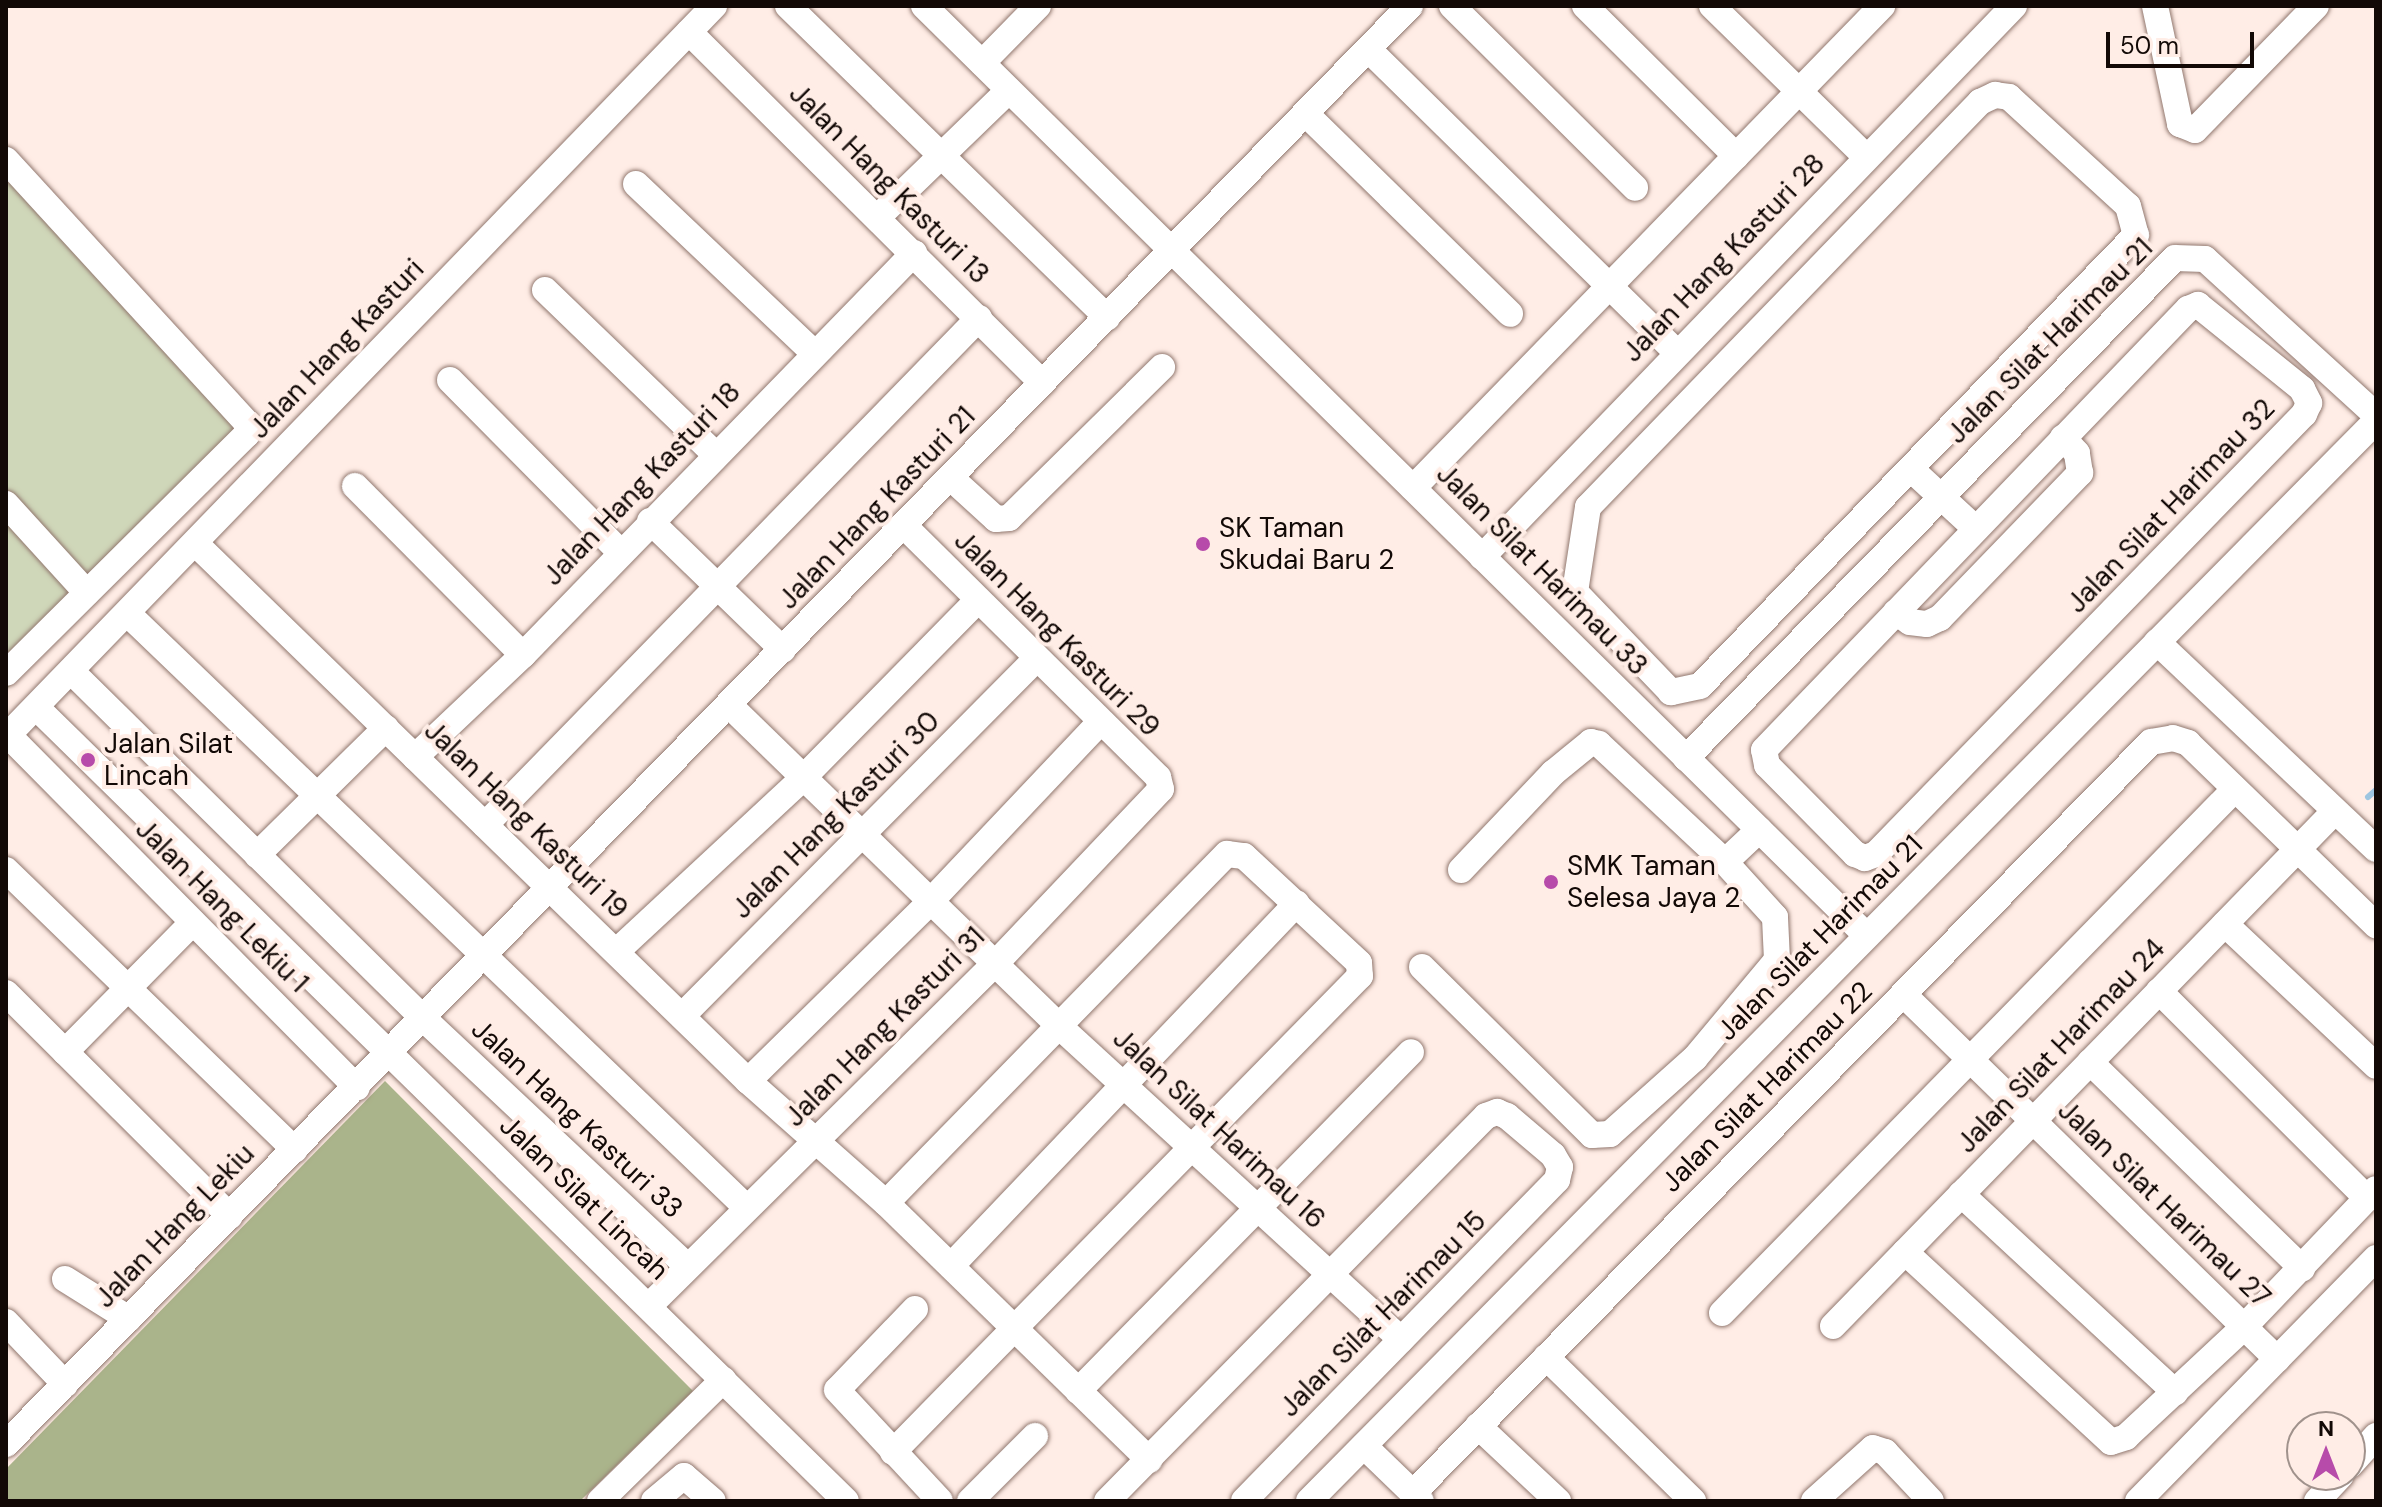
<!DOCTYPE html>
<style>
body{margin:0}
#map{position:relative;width:2382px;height:1507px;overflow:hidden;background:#ffede6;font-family:"DM Sans",sans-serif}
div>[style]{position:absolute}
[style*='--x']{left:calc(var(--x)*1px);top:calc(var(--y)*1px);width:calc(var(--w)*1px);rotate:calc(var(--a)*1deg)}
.green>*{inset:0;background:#cfd7b9}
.forest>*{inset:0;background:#aab48b}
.stream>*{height:6px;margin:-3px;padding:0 3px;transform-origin:3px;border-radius:3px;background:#9dc5e0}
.roads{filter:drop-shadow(0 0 2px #91776e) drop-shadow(0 0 2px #91776e)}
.minor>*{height:26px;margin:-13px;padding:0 13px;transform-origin:13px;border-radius:13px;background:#fff}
.dots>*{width:22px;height:22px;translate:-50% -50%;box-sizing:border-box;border:4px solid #ffede6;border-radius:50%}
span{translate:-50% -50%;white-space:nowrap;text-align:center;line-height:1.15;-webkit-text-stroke:8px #ffede6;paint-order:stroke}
.street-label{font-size:28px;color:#120906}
.poi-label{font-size:28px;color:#120906}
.left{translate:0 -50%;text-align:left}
.frame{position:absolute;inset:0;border:8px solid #120906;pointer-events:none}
.north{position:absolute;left:2286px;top:1411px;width:80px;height:80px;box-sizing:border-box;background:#ffede6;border:2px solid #a0928c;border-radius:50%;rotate:0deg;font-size:22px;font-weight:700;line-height:32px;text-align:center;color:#120906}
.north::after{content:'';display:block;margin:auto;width:28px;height:36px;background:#b74baa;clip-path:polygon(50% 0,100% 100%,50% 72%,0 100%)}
.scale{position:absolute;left:2106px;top:32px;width:148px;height:36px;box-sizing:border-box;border:4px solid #120906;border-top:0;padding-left:10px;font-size:24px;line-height:28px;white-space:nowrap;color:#120906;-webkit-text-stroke:6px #ffede6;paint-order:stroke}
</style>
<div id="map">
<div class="green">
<div style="clip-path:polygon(6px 149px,257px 428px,6px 690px)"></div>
</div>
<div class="forest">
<div style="clip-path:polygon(385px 1081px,693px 1391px,580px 1501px,6px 1501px,6px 1469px)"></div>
</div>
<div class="stream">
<div style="--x:2368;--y:797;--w:11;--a:-41"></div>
</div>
<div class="roads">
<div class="minor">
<div style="--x:788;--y:6;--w:446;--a:44.3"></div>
<div style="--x:924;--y:6;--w:1324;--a:44.6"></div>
<div style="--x:1452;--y:6;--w:258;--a:44.8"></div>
<div style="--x:1585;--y:6;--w:213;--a:44.8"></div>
<div style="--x:1712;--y:6;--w:214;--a:44.4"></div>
<div style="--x:2155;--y:6;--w:121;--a:78"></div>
<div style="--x:2180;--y:124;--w:16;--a:22"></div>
<div style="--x:2195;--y:130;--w:173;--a:-45.7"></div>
<div style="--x:689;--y:32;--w:498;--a:44.8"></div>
<div style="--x:1368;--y:49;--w:433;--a:44.5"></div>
<div style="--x:982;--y:63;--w:80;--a:-45.5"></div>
<div style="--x:1995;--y:95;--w:14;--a:8"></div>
<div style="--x:2009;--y:97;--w:161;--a:42.5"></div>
<div style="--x:2128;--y:206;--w:30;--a:75"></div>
<div style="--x:2136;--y:235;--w:627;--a:134.03"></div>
<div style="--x:1700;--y:686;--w:30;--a:168"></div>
<div style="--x:1671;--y:692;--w:139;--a:-133.8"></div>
<div style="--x:1575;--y:592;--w:86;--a:-81.3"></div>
<div style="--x:1588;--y:507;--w:564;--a:-45.93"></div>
<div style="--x:1980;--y:102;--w:17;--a:-25"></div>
<div style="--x:1305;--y:113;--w:287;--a:44.4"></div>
<div style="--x:6;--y:160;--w:357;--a:47.5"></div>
<div style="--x:247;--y:423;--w:11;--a:90"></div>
<div style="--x:247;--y:434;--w:339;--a:135.2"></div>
<div style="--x:636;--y:184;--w:244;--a:43.5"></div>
<div style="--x:878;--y:217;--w:182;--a:-44.1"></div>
<div style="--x:545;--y:290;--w:236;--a:44"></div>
<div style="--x:2198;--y:305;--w:134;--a:38.9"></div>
<div style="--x:2302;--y:389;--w:16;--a:63"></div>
<div style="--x:2309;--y:403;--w:12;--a:114"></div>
<div style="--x:2304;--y:414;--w:614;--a:134.21"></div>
<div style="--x:1876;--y:854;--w:12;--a:160"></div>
<div style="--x:1865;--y:858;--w:11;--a:-158"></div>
<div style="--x:1855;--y:854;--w:125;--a:-134.7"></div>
<div style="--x:1767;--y:765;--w:15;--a:-101"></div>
<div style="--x:1764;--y:750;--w:612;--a:-46.13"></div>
<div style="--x:2188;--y:309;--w:11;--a:-22"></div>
<div style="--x:450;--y:380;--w:242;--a:45.3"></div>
<div style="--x:1912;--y:470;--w:87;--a:42.7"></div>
<div style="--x:951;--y:478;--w:61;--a:42.3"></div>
<div style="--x:996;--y:519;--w:13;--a:-4"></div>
<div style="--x:1009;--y:518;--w:215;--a:-44.6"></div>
<div style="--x:355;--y:486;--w:238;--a:45.2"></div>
<div style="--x:1413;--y:488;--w:673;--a:-45.78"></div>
<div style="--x:6;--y:504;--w:120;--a:47.7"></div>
<div style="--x:650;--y:521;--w:185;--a:44.1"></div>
<div style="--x:195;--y:543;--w:772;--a:44.21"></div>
<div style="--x:748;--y:1081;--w:184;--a:41.5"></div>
<div style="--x:886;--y:1203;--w:368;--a:44.3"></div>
<div style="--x:1482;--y:557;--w:766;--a:-46.01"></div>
<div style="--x:1896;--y:612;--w:17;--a:36"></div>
<div style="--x:1910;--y:622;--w:17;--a:7"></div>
<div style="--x:1927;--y:624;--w:14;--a:-25"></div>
<div style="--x:1940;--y:618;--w:202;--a:-46"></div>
<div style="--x:2080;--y:473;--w:20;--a:-99"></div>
<div style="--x:2077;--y:453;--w:21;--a:-133"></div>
<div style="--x:127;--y:613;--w:859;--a:43.82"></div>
<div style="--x:2157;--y:642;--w:301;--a:43.4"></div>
<div style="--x:71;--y:671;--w:496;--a:44.6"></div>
<div style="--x:424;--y:1019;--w:361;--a:43.2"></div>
<div style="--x:729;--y:705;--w:460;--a:44.2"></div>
<div style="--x:1059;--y:1026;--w:464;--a:42.5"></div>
<div style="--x:36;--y:707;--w:1134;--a:44.43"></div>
<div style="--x:8;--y:735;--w:496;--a:45.3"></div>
<div style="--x:6;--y:737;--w:1018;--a:-45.92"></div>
<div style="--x:415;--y:757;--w:149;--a:-43.4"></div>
<div style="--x:523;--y:655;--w:561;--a:-45.79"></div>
<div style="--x:1686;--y:758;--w:699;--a:-45.64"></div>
<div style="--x:2175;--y:258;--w:30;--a:2"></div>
<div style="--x:2205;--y:259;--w:231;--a:42.4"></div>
<div style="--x:485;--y:825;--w:708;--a:-45.74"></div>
<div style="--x:257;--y:855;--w:181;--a:-44.6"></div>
<div style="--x:6;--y:870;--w:402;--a:44.1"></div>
<div style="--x:1461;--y:870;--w:134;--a:-46.5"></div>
<div style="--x:1553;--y:773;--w:49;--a:-39.2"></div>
<div style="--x:1591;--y:742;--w:8;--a:14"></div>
<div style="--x:1599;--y:744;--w:173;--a:43.1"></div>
<div style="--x:2225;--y:924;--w:207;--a:43.2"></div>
<div style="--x:616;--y:952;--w:255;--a:-42.9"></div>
<div style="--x:803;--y:778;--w:248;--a:-45.5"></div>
<div style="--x:1422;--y:967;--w:239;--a:44.7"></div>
<div style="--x:1592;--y:1135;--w:18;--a:-3"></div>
<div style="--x:1610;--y:1134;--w:114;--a:-41.8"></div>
<div style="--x:1695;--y:1058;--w:128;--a:-50.1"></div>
<div style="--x:1777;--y:960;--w:43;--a:-92.7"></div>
<div style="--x:1775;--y:917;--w:74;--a:-132.3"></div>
<div style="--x:1725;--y:862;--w:47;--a:-43.3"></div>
<div style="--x:2159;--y:991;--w:293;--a:44.9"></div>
<div style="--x:6;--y:993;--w:316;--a:44.9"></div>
<div style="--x:1903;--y:994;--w:523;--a:44.3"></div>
<div style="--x:682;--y:1016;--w:501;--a:-45.24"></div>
<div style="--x:65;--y:1052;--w:182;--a:-45.4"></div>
<div style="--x:2090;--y:1062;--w:296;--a:44.2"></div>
<div style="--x:748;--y:1081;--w:254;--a:-44.5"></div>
<div style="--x:929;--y:903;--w:249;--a:-46.6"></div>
<div style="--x:1961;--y:1194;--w:292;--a:42.8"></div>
<div style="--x:886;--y:1203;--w:488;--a:-45.7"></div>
<div style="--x:1227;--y:854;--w:17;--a:7"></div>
<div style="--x:1244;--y:856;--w:157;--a:42.9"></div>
<div style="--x:1359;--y:963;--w:13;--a:86"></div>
<div style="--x:1360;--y:976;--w:667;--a:134.45"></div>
<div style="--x:1905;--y:1252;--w:280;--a:42.7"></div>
<div style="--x:2111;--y:1442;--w:16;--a:-18"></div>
<div style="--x:2126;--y:1437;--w:160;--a:-43"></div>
<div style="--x:2243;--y:1328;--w:192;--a:-46.3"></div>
<div style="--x:951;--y:1266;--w:501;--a:-46.37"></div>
<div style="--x:65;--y:1279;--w:75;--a:32"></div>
<div style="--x:650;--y:1305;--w:485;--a:-44.7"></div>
<div style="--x:995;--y:964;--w:241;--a:-46.5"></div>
<div style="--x:1161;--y:789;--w:12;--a:-104"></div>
<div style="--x:1158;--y:777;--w:357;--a:-135.3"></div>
<div style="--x:915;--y:1309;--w:112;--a:133.9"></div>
<div style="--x:837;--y:1390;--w:151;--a:47.1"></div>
<div style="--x:1722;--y:1313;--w:730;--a:-45.61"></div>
<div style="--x:6;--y:1322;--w:86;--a:46.4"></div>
<div style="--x:1833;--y:1326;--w:719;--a:-45.73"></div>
<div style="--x:1546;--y:1357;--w:206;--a:44.4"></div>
<div style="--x:1078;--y:1391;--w:475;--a:-45.5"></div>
<div style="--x:1478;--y:1426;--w:110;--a:43.2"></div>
<div style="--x:6;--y:1444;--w:2010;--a:-45.69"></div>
<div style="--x:1364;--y:1446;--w:79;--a:44"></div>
<div style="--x:2350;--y:1465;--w:39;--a:-48"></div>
<div style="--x:1413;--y:1493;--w:1053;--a:-45.5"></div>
<div style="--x:2151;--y:742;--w:22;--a:-10"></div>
<div style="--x:2173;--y:738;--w:16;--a:18"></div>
<div style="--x:2188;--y:743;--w:262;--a:44.1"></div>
<div style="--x:600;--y:1501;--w:173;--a:-44.5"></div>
<div style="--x:654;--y:1501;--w:39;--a:-40"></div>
<div style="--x:684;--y:1476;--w:38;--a:41"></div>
<div style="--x:970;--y:1501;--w:92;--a:-45"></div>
<div style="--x:1107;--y:1501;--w:540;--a:-45.45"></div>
<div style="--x:1486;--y:1116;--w:12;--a:-20"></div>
<div style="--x:1497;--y:1112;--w:11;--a:22"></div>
<div style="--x:1507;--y:1116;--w:60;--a:40.3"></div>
<div style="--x:1553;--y:1155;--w:14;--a:60"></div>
<div style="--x:1560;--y:1167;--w:13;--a:103"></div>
<div style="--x:1557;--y:1180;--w:448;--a:134.3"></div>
<div style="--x:1309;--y:1501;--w:1518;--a:-45.35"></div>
<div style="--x:1814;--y:1501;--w:79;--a:-41.9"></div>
<div style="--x:1873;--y:1448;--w:13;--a:18"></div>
<div style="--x:1885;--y:1452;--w:67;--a:46.8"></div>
<div style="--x:2138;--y:1501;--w:340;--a:-45.6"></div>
<div style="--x:2317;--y:1501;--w:35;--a:-47"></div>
</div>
</div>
<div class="dots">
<div style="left:1203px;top:544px;background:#b74baa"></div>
<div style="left:88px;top:760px;background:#b74baa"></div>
<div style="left:1551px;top:882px;background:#b74baa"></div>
</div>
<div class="street-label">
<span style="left:889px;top:184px;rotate:45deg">Jalan Hang Kasturi 13</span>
<span style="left:1724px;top:258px;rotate:-46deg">Jalan Hang Kasturi 28</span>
<span style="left:2050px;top:341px;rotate:-45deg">Jalan Silat Harimau 21</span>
<span style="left:337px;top:349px;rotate:-46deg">Jalan Hang Kasturi</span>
<span style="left:642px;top:484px;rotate:-46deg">Jalan Hang Kasturi 18</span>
<span style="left:2171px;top:506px;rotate:-46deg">Jalan Silat Harimau 32</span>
<span style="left:877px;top:508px;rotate:-46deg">Jalan Hang Kasturi 21</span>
<span style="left:1542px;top:570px;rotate:45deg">Jalan Silat Harimau 33</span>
<span style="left:1057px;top:634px;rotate:45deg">Jalan Hang Kasturi 29</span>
<span style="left:836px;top:815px;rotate:-45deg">Jalan Hang Kasturi 30</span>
<span style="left:526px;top:820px;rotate:44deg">Jalan Hang Kasturi 19</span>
<span style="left:222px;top:906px;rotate:45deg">Jalan Hang Lekiu 1</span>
<span style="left:1820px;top:938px;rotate:-45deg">Jalan Silat Harimau 21</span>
<span style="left:885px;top:1027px;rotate:-45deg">Jalan Hang Kasturi 31</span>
<span style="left:2061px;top:1046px;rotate:-46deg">Jalan Silat Harimau 24</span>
<span style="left:1767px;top:1087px;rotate:-45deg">Jalan Silat Harimau 22</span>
<span style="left:577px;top:1119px;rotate:43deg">Jalan Hang Kasturi 33</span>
<span style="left:1219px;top:1129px;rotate:43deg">Jalan Silat Harimau 16</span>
<span style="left:584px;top:1198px;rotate:44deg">Jalan Silat Lincah</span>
<span style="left:2164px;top:1204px;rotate:44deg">Jalan Silat Harimau 27</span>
<span style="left:175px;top:1226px;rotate:-46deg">Jalan Hang Lekiu</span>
<span style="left:1383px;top:1314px;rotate:-45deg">Jalan Silat Harimau 15</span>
</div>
<div class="poi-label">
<span class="left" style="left:1219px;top:544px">SK Taman<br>Skudai Baru 2</span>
<span class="left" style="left:104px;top:760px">Jalan Silat<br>Lincah</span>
<span class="left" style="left:1567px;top:882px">SMK Taman<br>Selesa Jaya 2</span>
</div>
<div class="frame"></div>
<div class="north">N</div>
<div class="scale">50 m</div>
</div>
